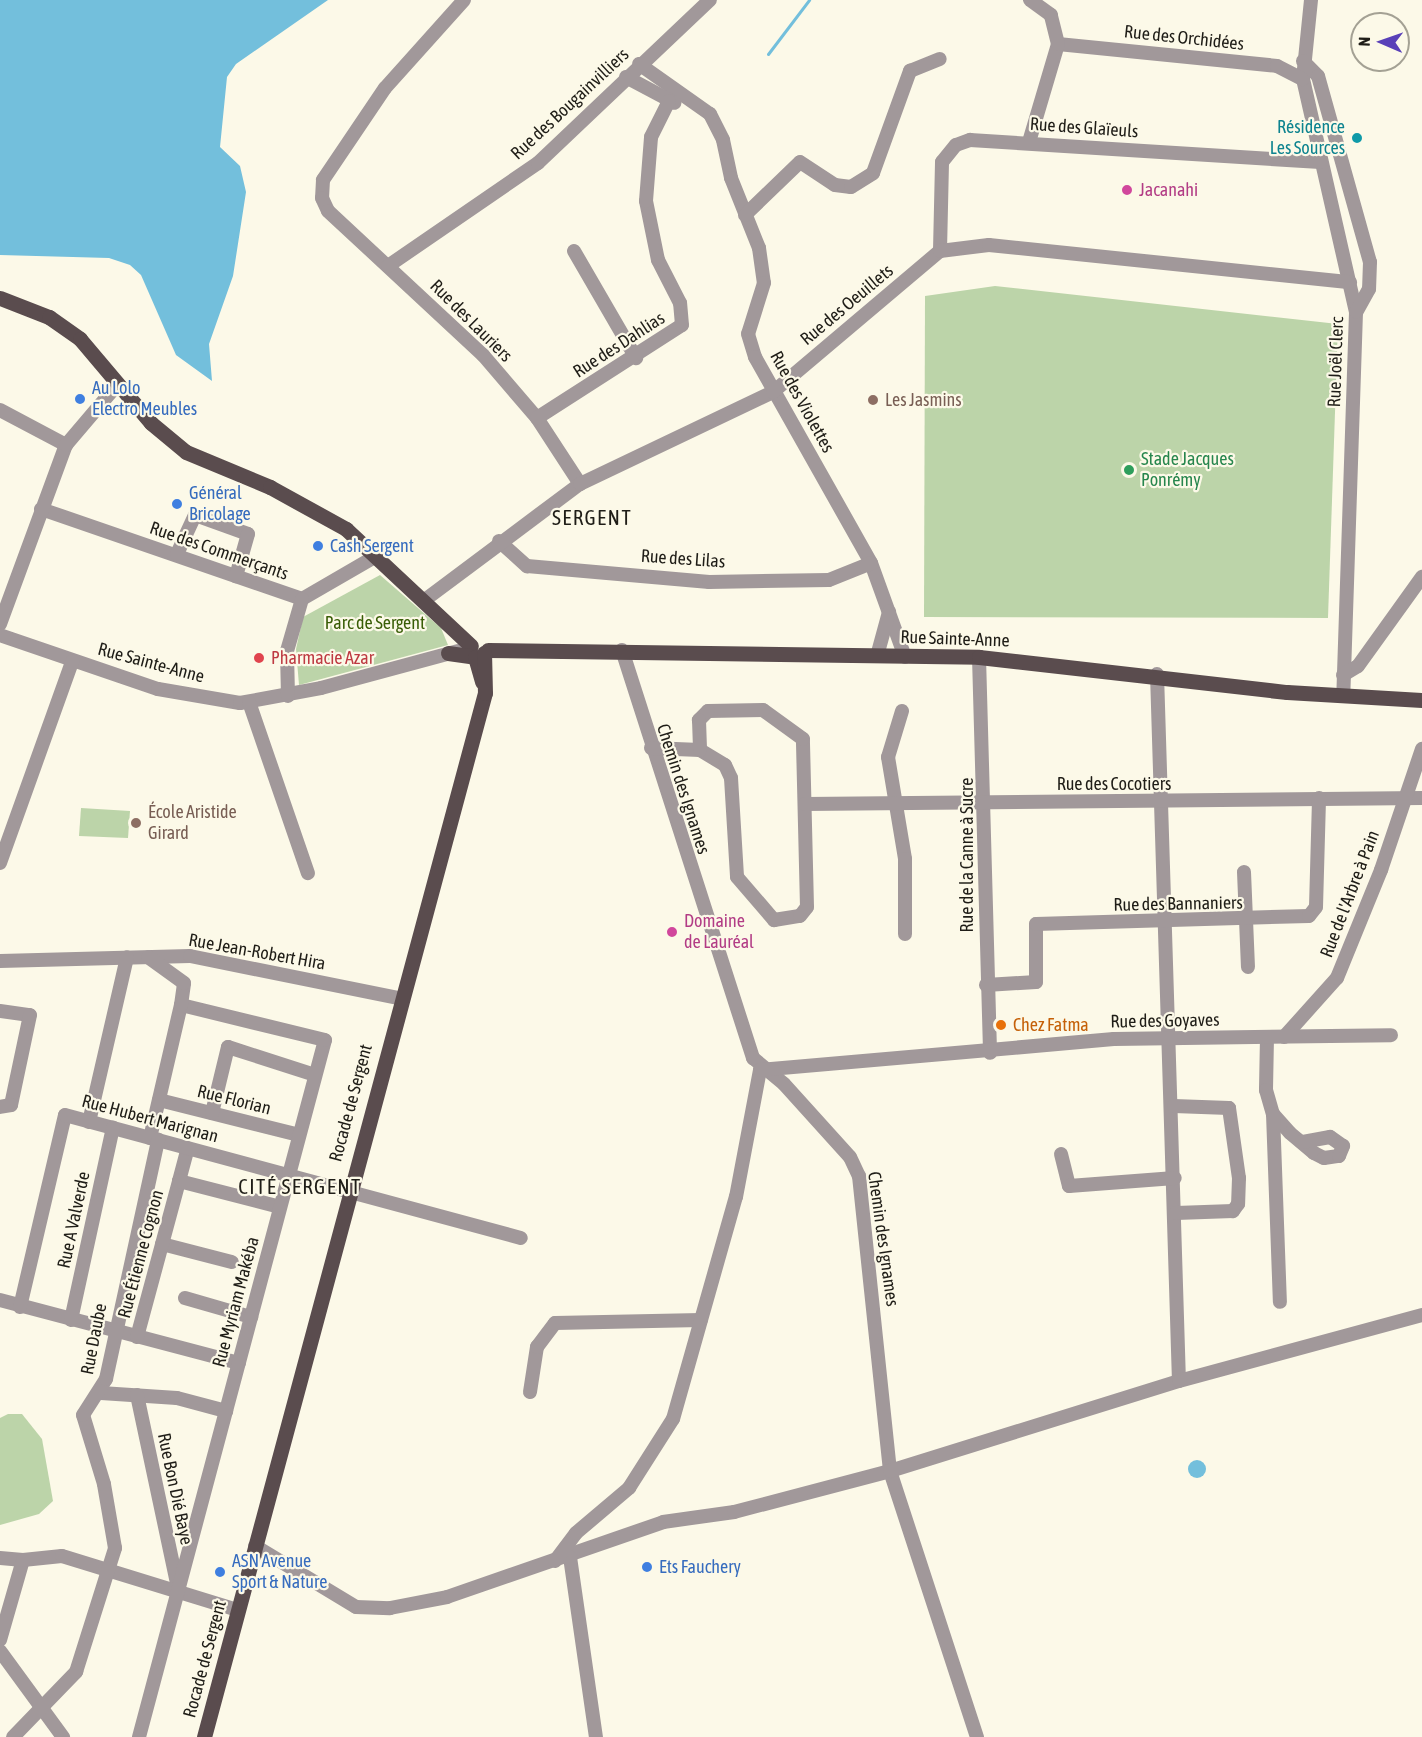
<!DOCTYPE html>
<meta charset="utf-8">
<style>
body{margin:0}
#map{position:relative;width:1422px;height:1737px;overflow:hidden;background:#fcf9e8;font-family:"Asap Condensed",sans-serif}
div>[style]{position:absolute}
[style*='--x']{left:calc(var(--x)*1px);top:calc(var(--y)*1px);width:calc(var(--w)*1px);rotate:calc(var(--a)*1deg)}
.green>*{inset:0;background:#bcd4a9}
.water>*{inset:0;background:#73bfdc}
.round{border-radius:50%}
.stream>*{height:3px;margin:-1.5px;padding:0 1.5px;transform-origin:1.5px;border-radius:1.5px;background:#73bfdc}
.minor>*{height:14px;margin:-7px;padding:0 7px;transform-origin:7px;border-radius:7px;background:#a1989a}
.major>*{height:15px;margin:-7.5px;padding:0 7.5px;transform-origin:7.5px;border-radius:7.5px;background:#5a4c4e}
.dots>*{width:16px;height:16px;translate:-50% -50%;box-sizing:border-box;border:3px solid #fcf9e8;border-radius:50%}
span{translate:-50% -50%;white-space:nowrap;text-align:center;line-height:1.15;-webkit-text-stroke:4.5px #fcf9e8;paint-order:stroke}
.street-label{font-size:18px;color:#1f1d17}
.culture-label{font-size:18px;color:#0d838f}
.right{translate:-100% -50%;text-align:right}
.hotel-label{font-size:18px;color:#b23c85}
.left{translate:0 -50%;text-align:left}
.shop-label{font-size:18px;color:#366cbe}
.education-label{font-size:18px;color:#785e54}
.leisure-label{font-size:18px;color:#27864d}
.park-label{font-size:18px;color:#395d06}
.health-label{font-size:18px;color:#be3a42}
.food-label{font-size:18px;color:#c56008}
.quarter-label{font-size:21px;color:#1f1d17;letter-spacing:1.5px}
.north{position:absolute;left:1350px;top:12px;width:60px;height:60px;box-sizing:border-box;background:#fcf9e8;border:2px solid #a4a194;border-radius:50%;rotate:272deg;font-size:16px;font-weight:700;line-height:24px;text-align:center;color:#1f1d17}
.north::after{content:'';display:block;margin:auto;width:21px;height:27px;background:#5940b8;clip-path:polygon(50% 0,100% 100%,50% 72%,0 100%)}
</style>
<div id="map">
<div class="green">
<div style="clip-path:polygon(995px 286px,1338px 324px,1328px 618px,924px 617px,925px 296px)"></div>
<div style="clip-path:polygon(380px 575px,441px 628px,448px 645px,299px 685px,296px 649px,303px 617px)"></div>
<div style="clip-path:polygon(81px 808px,130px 811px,128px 838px,79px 836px)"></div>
<div style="clip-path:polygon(8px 1414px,22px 1414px,42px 1439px,53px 1501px,39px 1514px,0 1525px,0 1418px)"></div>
</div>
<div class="water">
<div style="clip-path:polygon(0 0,328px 0,236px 64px,227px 77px,220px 147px,240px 166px,246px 192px,233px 276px,209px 344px,212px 381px,176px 355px,141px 275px,130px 265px,109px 258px,0 255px)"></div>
<div class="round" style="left:1188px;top:1460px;width:18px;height:18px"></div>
</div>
<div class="stream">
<div style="--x:768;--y:54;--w:68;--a:-52.8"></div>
</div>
<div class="minor">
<div style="--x:464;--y:0;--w:118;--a:131.9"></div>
<div style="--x:385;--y:88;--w:111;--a:124"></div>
<div style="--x:323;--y:180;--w:18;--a:93"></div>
<div style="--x:322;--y:198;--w:14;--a:65"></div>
<div style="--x:328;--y:211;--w:212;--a:42.9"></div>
<div style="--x:483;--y:355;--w:83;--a:49.4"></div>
<div style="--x:537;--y:418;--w:79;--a:56.9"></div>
<div style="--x:1311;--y:0;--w:79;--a:95.8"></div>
<div style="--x:1303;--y:79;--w:239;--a:77.2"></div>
<div style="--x:1356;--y:312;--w:384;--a:91.9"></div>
<div style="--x:1058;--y:44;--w:220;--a:5.7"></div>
<div style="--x:1277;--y:66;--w:29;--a:27"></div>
<div style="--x:1303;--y:61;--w:21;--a:45"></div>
<div style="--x:1318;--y:76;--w:193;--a:74.4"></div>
<div style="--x:1370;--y:262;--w:27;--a:92"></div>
<div style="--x:1369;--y:289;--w:26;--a:119"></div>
<div style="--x:639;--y:64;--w:87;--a:35.2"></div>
<div style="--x:710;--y:114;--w:29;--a:63"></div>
<div style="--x:723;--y:140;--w:39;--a:78"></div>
<div style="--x:731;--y:178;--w:75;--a:68.2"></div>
<div style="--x:759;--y:248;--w:35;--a:82"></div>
<div style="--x:764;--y:283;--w:53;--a:107.4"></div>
<div style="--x:748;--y:334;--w:24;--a:73"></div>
<div style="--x:755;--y:357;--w:236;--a:60.6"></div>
<div style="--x:871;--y:563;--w:100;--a:70.1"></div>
<div style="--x:626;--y:77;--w:55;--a:28"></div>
<div style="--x:1029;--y:142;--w:102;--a:-73.5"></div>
<div style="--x:1058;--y:44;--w:30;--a:-104"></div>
<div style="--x:1051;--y:15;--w:26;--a:-144"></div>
<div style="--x:745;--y:215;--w:76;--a:-43.9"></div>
<div style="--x:800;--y:162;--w:42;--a:33.3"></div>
<div style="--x:835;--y:185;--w:16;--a:7"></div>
<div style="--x:851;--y:187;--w:26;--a:-32"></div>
<div style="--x:873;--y:173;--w:109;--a:-70.1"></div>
<div style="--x:910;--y:71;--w:32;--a:-22"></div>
<div style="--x:574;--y:251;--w:124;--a:59.9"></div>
<div style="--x:940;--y:251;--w:89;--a:-88.7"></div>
<div style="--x:942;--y:162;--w:22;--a:-51"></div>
<div style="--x:956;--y:145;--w:15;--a:-20"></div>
<div style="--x:970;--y:140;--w:351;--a:3.6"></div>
<div style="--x:388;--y:266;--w:182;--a:-34.5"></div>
<div style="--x:538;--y:163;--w:237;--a:-43.5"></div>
<div style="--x:0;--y:410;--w:75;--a:27.9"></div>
<div style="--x:537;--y:418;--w:172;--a:-32.7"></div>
<div style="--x:682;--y:325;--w:22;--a:-95"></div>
<div style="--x:680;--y:303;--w:48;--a:-117.1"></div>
<div style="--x:658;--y:260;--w:60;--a:-101.5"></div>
<div style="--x:646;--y:201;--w:64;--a:-85.5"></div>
<div style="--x:651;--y:137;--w:40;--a:-63.4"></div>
<div style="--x:41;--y:509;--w:276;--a:19"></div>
<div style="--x:302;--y:599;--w:88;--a:-30.1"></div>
<div style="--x:499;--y:541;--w:38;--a:42"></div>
<div style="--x:527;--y:566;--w:183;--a:5"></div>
<div style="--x:709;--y:582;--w:120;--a:-1"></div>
<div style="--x:829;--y:580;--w:45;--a:-22"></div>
<div style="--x:177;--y:554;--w:43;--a:-65.2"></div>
<div style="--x:195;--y:515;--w:56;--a:19.7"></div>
<div style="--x:248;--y:534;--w:44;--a:105.9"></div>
<div style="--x:426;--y:599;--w:192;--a:-36.8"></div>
<div style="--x:580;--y:484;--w:214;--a:-25.5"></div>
<div style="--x:773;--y:392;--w:219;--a:-40.2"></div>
<div style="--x:940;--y:251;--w:49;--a:-7"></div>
<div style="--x:989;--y:245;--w:363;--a:5.9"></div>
<div style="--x:0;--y:624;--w:191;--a:-69.8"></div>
<div style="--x:66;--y:445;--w:80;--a:-49.6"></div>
<div style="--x:0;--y:635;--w:167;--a:18.9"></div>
<div style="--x:158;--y:689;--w:83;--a:9.7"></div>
<div style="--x:240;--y:703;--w:82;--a:-10.5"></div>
<div style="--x:321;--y:688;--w:142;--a:-15.1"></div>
<div style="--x:622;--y:650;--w:429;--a:72.2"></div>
<div style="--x:753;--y:1058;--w:40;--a:40"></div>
<div style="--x:784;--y:1084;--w:98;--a:47.9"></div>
<div style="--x:850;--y:1157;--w:21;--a:65"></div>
<div style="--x:859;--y:1176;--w:297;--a:84"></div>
<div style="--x:890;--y:1471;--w:280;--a:71.9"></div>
<div style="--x:877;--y:656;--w:46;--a:-74.7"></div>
<div style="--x:979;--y:657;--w:396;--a:88.4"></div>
<div style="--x:1157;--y:674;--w:707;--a:88.22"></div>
<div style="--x:1343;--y:675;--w:17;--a:-31"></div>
<div style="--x:1358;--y:666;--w:110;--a:-54.3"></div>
<div style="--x:288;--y:696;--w:45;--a:-91.3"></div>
<div style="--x:287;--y:651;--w:54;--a:-73.9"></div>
<div style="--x:249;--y:702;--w:181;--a:71"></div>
<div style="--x:902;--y:711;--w:48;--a:106.9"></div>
<div style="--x:888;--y:757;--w:103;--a:80.5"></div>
<div style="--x:905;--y:859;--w:75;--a:90"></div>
<div style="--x:651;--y:748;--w:49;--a:2.3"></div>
<div style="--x:700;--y:750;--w:29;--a:31"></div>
<div style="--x:725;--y:765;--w:14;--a:65"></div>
<div style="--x:731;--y:778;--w:99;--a:86.5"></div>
<div style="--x:737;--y:877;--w:57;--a:49.3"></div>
<div style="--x:774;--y:920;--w:26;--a:-9"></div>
<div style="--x:800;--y:916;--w:11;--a:-52"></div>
<div style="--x:807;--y:907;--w:168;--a:-91.4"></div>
<div style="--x:803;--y:739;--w:49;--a:-144.1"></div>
<div style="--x:763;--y:710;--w:55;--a:179"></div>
<div style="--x:708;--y:711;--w:13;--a:135"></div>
<div style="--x:699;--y:720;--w:30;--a:88"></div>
<div style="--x:805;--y:804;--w:617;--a:-0.56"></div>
<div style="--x:0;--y:863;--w:214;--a:-70.3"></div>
<div style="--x:1244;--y:872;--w:95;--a:87.6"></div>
<div style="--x:0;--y:961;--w:190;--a:-1.5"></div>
<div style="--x:190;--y:956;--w:213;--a:11.4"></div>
<div style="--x:986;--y:985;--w:50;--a:-3.4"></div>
<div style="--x:1036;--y:982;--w:58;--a:-90"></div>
<div style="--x:1036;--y:924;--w:273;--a:-1.7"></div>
<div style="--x:1309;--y:916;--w:11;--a:-52"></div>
<div style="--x:1316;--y:907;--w:109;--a:-88.4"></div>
<div style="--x:0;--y:1011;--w:30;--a:8"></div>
<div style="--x:30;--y:1015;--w:92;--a:101.9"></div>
<div style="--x:11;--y:1105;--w:11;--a:170"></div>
<div style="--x:1267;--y:1037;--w:53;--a:91.1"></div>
<div style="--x:1266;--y:1090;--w:25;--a:74"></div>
<div style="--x:1273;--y:1114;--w:25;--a:48"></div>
<div style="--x:1290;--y:1133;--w:31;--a:40"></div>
<div style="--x:1314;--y:1153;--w:11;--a:27"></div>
<div style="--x:1324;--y:1158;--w:15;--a:-8"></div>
<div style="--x:1339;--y:1156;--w:11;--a:-68"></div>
<div style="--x:1343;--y:1146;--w:16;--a:-145"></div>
<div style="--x:1330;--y:1137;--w:29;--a:170"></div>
<div style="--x:1284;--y:1037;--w:79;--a:-48.1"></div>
<div style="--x:1337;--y:978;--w:117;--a:-67.8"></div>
<div style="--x:1381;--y:870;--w:128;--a:-71.3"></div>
<div style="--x:159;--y:1100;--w:144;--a:14"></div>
<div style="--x:1174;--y:1106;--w:55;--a:2.1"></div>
<div style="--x:1229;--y:1108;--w:71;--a:81.9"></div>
<div style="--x:1239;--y:1178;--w:26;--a:92"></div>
<div style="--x:1238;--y:1204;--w:9;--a:126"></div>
<div style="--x:1233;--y:1211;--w:57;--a:178"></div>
<div style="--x:212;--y:1113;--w:68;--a:-76.4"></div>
<div style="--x:228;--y:1047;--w:91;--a:17.8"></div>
<div style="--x:1273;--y:1114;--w:188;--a:87.9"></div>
<div style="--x:89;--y:1122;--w:169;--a:-77"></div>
<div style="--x:150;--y:1138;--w:137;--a:-76.9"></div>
<div style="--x:1061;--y:1154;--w:33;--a:76"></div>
<div style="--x:1069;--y:1186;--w:106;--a:-4.3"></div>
<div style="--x:179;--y:1181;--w:34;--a:-75"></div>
<div style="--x:162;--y:1244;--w:72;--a:14.4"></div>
<div style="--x:185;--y:1298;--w:69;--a:16.1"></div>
<div style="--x:0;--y:1300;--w:247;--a:14.8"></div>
<div style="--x:20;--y:1307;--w:197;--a:-76.8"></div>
<div style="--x:65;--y:1115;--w:472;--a:15.1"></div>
<div style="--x:71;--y:1320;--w:197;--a:-77.7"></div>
<div style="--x:137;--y:1337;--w:162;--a:-74.9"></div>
<div style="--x:179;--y:1181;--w:104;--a:14.4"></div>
<div style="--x:530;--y:1392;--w:46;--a:-81.2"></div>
<div style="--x:537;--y:1347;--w:30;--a:-53"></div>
<div style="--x:555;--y:1323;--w:146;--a:-1.2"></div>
<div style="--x:101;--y:1393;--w:76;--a:3.8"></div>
<div style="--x:177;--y:1398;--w:51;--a:14.9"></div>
<div style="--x:137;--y:1395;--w:197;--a:78"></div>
<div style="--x:255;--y:1546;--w:118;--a:31.1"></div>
<div style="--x:356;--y:1607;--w:34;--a:2"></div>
<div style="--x:390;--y:1608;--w:58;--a:-10.9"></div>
<div style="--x:447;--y:1597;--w:229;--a:-19.1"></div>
<div style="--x:663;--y:1522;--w:72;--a:-8"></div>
<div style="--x:734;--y:1512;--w:161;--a:-14.7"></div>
<div style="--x:890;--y:1471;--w:303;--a:-17.3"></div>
<div style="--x:1179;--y:1381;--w:252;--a:-15.2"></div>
<div style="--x:570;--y:1557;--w:182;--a:81.8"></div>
<div style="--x:0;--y:1558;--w:23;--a:5"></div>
<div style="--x:555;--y:1561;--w:35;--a:-53"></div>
<div style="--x:576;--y:1533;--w:70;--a:-40.3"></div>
<div style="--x:629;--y:1488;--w:82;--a:-57.5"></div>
<div style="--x:673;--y:1419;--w:231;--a:-74.2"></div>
<div style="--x:736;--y:1197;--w:129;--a:-79.3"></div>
<div style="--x:760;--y:1070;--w:355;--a:-5"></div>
<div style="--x:1114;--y:1039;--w:277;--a:-0.8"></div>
<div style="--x:0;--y:1640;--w:83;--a:-74"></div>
<div style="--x:23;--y:1560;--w:39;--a:-6"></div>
<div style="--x:62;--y:1556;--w:184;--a:17.1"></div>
<div style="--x:0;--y:1651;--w:107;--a:53.8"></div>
<div style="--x:13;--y:1737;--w:91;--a:-45.9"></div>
<div style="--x:76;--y:1672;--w:130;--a:-72.5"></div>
<div style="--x:115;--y:1548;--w:65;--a:-99.8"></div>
<div style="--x:104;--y:1484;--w:72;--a:-106.9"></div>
<div style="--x:83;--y:1415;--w:43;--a:-57.4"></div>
<div style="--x:106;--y:1379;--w:245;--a:-77.7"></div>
<div style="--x:139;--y:1737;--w:721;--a:-75.06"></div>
<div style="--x:325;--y:1040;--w:148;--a:-166.3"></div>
<div style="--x:181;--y:1005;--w:22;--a:-82"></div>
<div style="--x:184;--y:983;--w:44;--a:-144.2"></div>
</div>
<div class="major">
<div style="--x:0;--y:298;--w:53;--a:21.2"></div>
<div style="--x:49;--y:317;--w:38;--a:35"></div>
<div style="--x:80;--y:339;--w:110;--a:49.8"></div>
<div style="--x:151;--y:423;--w:45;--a:39.6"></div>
<div style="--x:186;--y:452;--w:91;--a:22.6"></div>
<div style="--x:270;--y:487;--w:87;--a:28.9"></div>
<div style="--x:346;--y:529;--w:171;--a:43.1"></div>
<div style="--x:488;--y:650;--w:491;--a:0.8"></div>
<div style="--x:979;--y:657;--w:310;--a:6.5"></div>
<div style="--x:1287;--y:692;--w:135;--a:3.4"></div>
<div style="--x:448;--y:653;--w:27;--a:8"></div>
<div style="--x:475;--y:657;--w:26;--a:74"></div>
<div style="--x:204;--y:1737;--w:1081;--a:-74.94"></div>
<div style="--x:485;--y:693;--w:40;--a:-91.4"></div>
</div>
<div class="dots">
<div style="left:1357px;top:138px;background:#0f9aa8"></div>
<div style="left:1127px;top:190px;background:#d1479c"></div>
<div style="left:80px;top:399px;background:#3f7fe0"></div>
<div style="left:873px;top:400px;background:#8d6e63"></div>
<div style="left:1129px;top:470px;background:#2e9e5b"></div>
<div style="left:177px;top:504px;background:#3f7fe0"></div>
<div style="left:318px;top:546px;background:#3f7fe0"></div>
<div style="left:259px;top:658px;background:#e0444e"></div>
<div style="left:136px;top:823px;background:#8d6e63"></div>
<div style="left:672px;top:932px;background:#d1479c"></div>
<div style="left:1001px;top:1025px;background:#e8710a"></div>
<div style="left:647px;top:1567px;background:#3f7fe0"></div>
<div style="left:220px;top:1572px;background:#3f7fe0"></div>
</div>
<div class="street-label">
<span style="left:1184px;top:38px;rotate:6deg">Rue des Orchidées</span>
<span style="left:570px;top:104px;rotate:-43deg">Rue des Bougainvilliers</span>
<span style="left:1084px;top:128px;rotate:4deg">Rue des Glaïeuls</span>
<span style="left:847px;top:305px;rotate:-40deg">Rue des Oeuillets</span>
<span style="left:471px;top:321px;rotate:45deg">Rue des Lauriers</span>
<span style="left:619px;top:345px;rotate:-33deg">Rue des Dahlias</span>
<span style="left:1336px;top:362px;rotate:-88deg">Rue Joël Clerc</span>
<span style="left:802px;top:402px;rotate:61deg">Rue des Violettes</span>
<span style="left:219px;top:551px;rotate:19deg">Rue des Commerçants</span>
<span style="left:683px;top:559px;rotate:4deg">Rue des Lilas</span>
<span style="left:955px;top:639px;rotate:2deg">Rue Sainte-Anne</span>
<span style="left:151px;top:663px;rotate:15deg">Rue Sainte-Anne</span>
<span style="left:1114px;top:784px">Rue des Cocotiers</span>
<span style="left:683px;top:789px;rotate:72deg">Chemin des Ignames</span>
<span style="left:967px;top:855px;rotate:-90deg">Rue de la Canne à Sucre</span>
<span style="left:1350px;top:894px;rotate:-69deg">Rue de l'Arbre à Pain</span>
<span style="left:1178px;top:904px;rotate:-1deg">Rue des Bannaniers</span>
<span style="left:257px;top:952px;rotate:10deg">Rue Jean-Robert Hira</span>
<span style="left:1165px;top:1021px;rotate:-1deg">Rue des Goyaves</span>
<span style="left:234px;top:1100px;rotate:14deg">Rue Florian</span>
<span style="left:351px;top:1103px;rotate:-75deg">Rocade de Sergent</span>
<span style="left:150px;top:1119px;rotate:15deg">Rue Hubert Marignan</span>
<span style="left:74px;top:1220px;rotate:-78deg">Rue A Valverde</span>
<span style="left:883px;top:1239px;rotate:82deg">Chemin des Ignames</span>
<span style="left:141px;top:1254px;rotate:-75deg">Rue Étienne Cognon</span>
<span style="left:236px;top:1302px;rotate:-75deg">Rue Myriam Makéba</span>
<span style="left:94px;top:1339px;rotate:-79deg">Rue Daube</span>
<span style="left:175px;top:1489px;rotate:78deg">Rue Bon Dié Baye</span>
<span style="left:205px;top:1659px;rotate:-75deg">Rocade de Sergent</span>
</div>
<div class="culture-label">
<span class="right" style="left:1345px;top:138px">Résidence<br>Les Sources</span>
</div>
<div class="hotel-label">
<span class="left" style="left:1139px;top:190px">Jacanahi</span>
<span class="left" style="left:684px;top:932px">Domaine<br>de Lauréal</span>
</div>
<div class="shop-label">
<span class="left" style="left:92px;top:399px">Au Lolo<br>Electro Meubles</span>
<span class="left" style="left:189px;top:504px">Général<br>Bricolage</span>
<span class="left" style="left:330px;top:546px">Cash Sergent</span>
<span class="left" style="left:232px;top:1572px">ASN Avenue<br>Sport &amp; Nature</span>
<span class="left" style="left:659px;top:1567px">Ets Fauchery</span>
</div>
<div class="education-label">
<span class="left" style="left:885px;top:400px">Les Jasmins</span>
<span class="left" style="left:148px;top:823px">École Aristide<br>Girard</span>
</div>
<div class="leisure-label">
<span class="left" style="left:1141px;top:470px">Stade Jacques<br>Ponrémy</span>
</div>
<div class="park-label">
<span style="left:375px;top:623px">Parc de Sergent</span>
</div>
<div class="health-label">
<span class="left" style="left:271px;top:658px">Pharmacie Azar</span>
</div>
<div class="food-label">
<span class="left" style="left:1013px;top:1025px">Chez Fatma</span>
</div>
<div class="quarter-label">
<span style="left:592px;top:517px">SERGENT</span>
<span style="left:300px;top:1186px">CITÉ SERGENT</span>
</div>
<div class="north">N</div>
</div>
